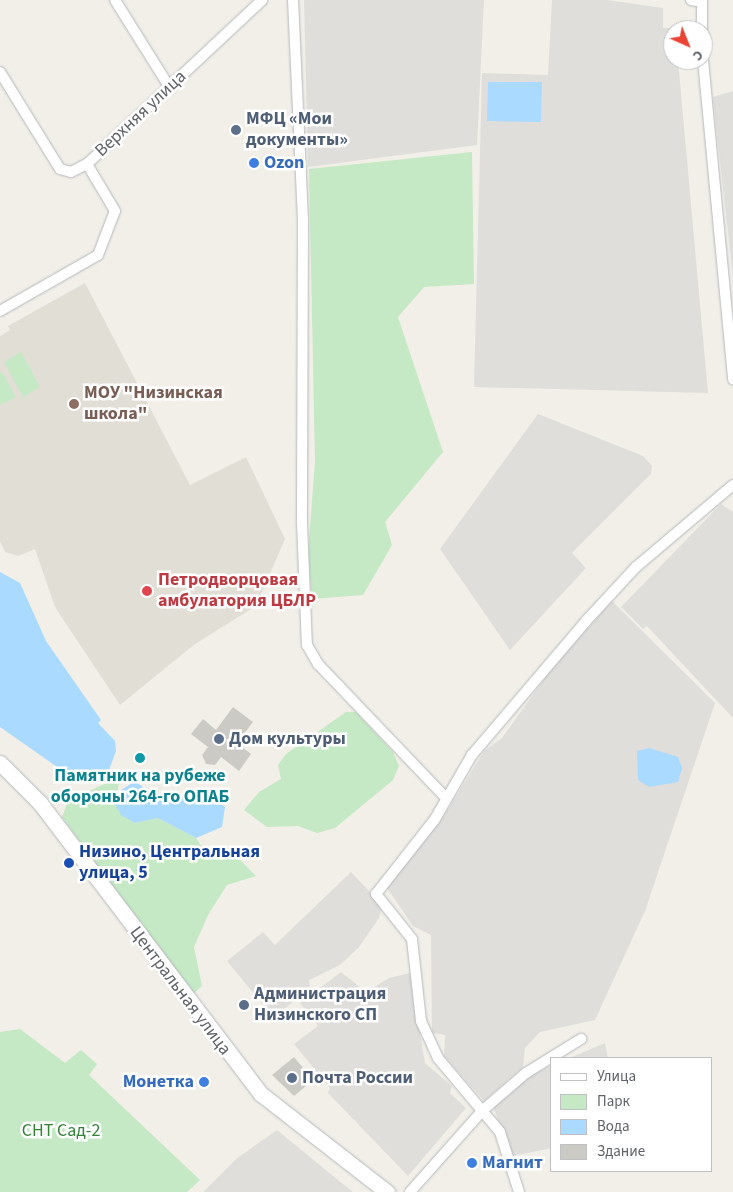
<!DOCTYPE html>
<meta charset="utf-8">
<style>
body{margin:0}
#map{position:relative;width:733px;height:1192px;overflow:hidden;background:#f1efe8;font-family:"Source Sans 3",sans-serif}
div>[style]{position:absolute}
[style*='--x']{left:calc(var(--x)*1px);top:calc(var(--y)*1px);width:calc(var(--w)*1px);rotate:calc(var(--a)*1deg)}
.industrial>*{inset:0;background:#e0deda}
.education>*{inset:0;background:#e1ded6}
.green>*{inset:0;background:#c5e8c5}
.water>*{inset:0;background:#aadaff}
.building>*{inset:0;background:#cccac5}
.roads{filter:drop-shadow(0 0 1px #b5b8bc) drop-shadow(0 0 1px #b5b8bc)}
.street>*{height:10px;margin:-5px;padding:0 5px;transform-origin:5px;border-radius:5px;background:#fff}
.secondary>*{height:15px;margin:-7.5px;padding:0 7.5px;transform-origin:7.5px;border-radius:7.5px;background:#fff}
.dots>*{width:14px;height:14px;translate:-50% -50%;box-sizing:border-box;border:2px solid #fff;border-radius:50%}
span{translate:-50% -50%;white-space:nowrap;text-align:center;line-height:1.15;-webkit-text-stroke:5px #fff;paint-order:stroke}
.street-label{font-size:18px;color:#5f6368}
.service-label{font-size:18px;color:#4e5e75;font-weight:700}
.left{translate:0 -50%;text-align:left}
.shop-label{font-size:18px;color:#366cbe;font-weight:700}
.right{translate:-100% -50%;text-align:right}
.education-label{font-size:18px;color:#785e54;font-weight:700}
.health-label{font-size:18px;color:#be3a42;font-weight:700}
.culture-label{font-size:18px;color:#0d838f;font-weight:700}
.transit-label{font-size:18px;color:#164399;font-weight:700}
.park-label{font-size:18px;color:#348238}
.legend{position:absolute;left:550px;top:1057px;width:162px;height:115px;box-sizing:border-box;background:#fff;border:1px solid #bfc1c3;margin:0;padding:6px 9px;list-style:none;font-size:15px;color:#5f6368}
.legend li{display:flex;align-items:center;gap:10px;height:25px}
.legend b{width:25px;border:1px solid #bfc1c3}
.north{position:absolute;left:663px;top:20px;width:50px;height:50px;box-sizing:border-box;background:#fff;border:1px solid #bfc1c3;border-radius:50%;rotate:136deg;font-size:14px;font-weight:700;line-height:20px;text-align:center;color:#5f6368}
.north::after{content:'';display:block;margin:auto;width:18px;height:22px;background:#ea4335;clip-path:polygon(50% 0,100% 100%,50% 72%,0 100%)}
</style>
<div id="map">
<div class="industrial">
<div style="clip-path:polygon(304px 0,484px 0,477px 145px,308px 167px)"></div>
<div style="clip-path:polygon(552px 0,607px 0,663px 8px,663px 28px,675px 28px,673px 60px,678px 60px,708px 393px,474px 387px,482px 73px,548px 75px)"></div>
<div style="clip-path:polygon(733px 91px,733px 278px,713px 97px)"></div>
<div style="clip-path:polygon(538px 414px,643px 456px,652px 466px,651px 474px,572px 553px,586px 568px,510px 650px,440px 549px)"></div>
<div style="clip-path:polygon(721px 504px,733px 512px,733px 718px,647px 626px,643px 629px,621px 607px)"></div>
<div style="clip-path:polygon(612px 601px,715px 703px,645px 911px,595px 1020px,540px 1032px,525px 1048px,523px 1067px,484px 1101px,444px 1056px,445px 1035px,432px 1033px,431px 935px,413px 926px,387px 888px,442px 819px,484px 751px,502px 738px,550px 671px)"></div>
<div style="clip-path:polygon(351px 872px,382px 905px,379px 918px,359px 947px,340px 965px,309px 980px,310px 987px,274px 1018px,227px 961px,263px 932px,275px 945px)"></div>
<div style="clip-path:polygon(341px 972px,366px 992px,389px 978px,410px 973px,425px 1063px,452px 1086px,450px 1093px,466px 1108px,408px 1176px,328px 1093px,330px 1088px,294px 1044px,318px 1026px,300px 1003px)"></div>
<div style="clip-path:polygon(605px 1043px,608px 1058px,570px 1058px)"></div>
<div style="clip-path:polygon(552px 1066px,552px 1148px,513px 1156px,493px 1107px,532px 1074px)"></div>
<div style="clip-path:polygon(277px 1130px,338px 1180px,353px 1192px,203px 1192px,236px 1159px)"></div>
</div>
<div class="education">
<div style="clip-path:polygon(85px 283px,190px 485px,246px 457px,285px 539px,256px 606px,195px 644px,120px 705px,55px 607px,35px 549px,18px 556px,5px 552px,0 541px,0 336px,10px 330px,8px 326px)"></div>
</div>
<div class="green">
<div style="clip-path:polygon(472px 152px,474px 284px,424px 287px,398px 317px,443px 452px,385px 522px,392px 545px,363px 595px,312px 599px,308px 554px,315px 461px,309px 169px)"></div>
<div style="clip-path:polygon(21px 352px,40px 387px,23px 397px,4px 362px)"></div>
<div style="clip-path:polygon(2px 372px,16px 397px,0 405px,0 373px)"></div>
<div style="clip-path:polygon(346px 712px,356px 712px,393px 752px,399px 766px,393px 780px,335px 828px,317px 833px,298px 826px,267px 827px,244px 810px,259px 792px,281px 779px,278px 765px,286px 754px)"></div>
<div style="clip-path:polygon(111px 781px,119px 783px,115px 804px,135px 823px,158px 818px,196px 838px,202px 847px,240px 860px,256px 876px,227px 885px,208px 915px,194px 947px,202px 986px,192px 995px,62px 817px,68px 801px)"></div>
<div style="clip-path:polygon(20px 1029px,65px 1063px,81px 1050px,97px 1064px,89px 1075px,200px 1180px,187px 1192px,0 1192px,0 1032px)"></div>
</div>
<div class="water">
<div style="clip-path:polygon(488px 82px,542px 82px,541px 122px,487px 121px)"></div>
<div style="clip-path:polygon(0 572px,20px 583px,46px 641px,101px 720px,98px 723px,115px 741px,116px 751px,109px 770px,83px 778px,70px 776px,0 727px)"></div>
<div style="clip-path:polygon(649px 748px,678px 757px,682px 768px,678px 782px,649px 787px,638px 780px,637px 751px)"></div>
<div style="clip-path:polygon(135px 781px,153px 795px,168px 798px,209px 795px,225px 807px,222px 827px,196px 838px,158px 818px,135px 823px,121px 815px,115px 804px,120px 791px)"></div>
</div>
<div class="building">
<div style="clip-path:polygon(233px 707px,253px 722px,237px 743px,251px 754px,239px 771px,221px 757px,215px 765px,206px 764px,202px 755px,208px 747px,191px 734px,203px 719px,216px 730px)"></div>
<div style="clip-path:polygon(294px 1057px,313px 1080px,294px 1096px,272px 1075px)"></div>
</div>
<div class="roads">
<div class="street">
<div style="--x:115;--y:0;--w:104;--a:58"></div>
<div style="--x:293;--y:0;--w:218;--a:87.4"></div>
<div style="--x:303;--y:218;--w:305;--a:90.2"></div>
<div style="--x:302;--y:523;--w:122;--a:87.7"></div>
<div style="--x:307;--y:645;--w:22;--a:60"></div>
<div style="--x:318;--y:664;--w:185;--a:46.3"></div>
<div style="--x:691;--y:0;--w:11;--a:10"></div>
<div style="--x:702;--y:30;--w:30;--a:-90"></div>
<div style="--x:703;--y:60;--w:321;--a:84.6"></div>
<div style="--x:0;--y:72;--w:114;--a:58.3"></div>
<div style="--x:60;--y:169;--w:11;--a:15"></div>
<div style="--x:71;--y:172;--w:18;--a:-27"></div>
<div style="--x:87;--y:164;--w:240;--a:-43.1"></div>
<div style="--x:0;--y:311;--w:113;--a:-29.7"></div>
<div style="--x:98;--y:255;--w:47;--a:-68.9"></div>
<div style="--x:115;--y:211;--w:55;--a:-120.8"></div>
<div style="--x:410;--y:1192;--w:110;--a:-48.3"></div>
<div style="--x:483;--y:1110;--w:57;--a:-40.7"></div>
<div style="--x:526;--y:1073;--w:65;--a:-31.7"></div>
<div style="--x:519;--y:1192;--w:63;--a:-107.6"></div>
<div style="--x:500;--y:1132;--w:97;--a:-130"></div>
<div style="--x:438;--y:1058;--w:41;--a:-114.7"></div>
<div style="--x:421;--y:1021;--w:82;--a:-96.3"></div>
<div style="--x:412;--y:939;--w:58;--a:-128.7"></div>
<div style="--x:376;--y:894;--w:95;--a:-51.8"></div>
<div style="--x:435;--y:819;--w:74;--a:-60"></div>
<div style="--x:472;--y:755;--w:176;--a:-49.6"></div>
<div style="--x:586;--y:621;--w:74;--a:-47.2"></div>
<div style="--x:636;--y:567;--w:127;--a:-40.2"></div>
</div>
<div class="secondary">
<div style="--x:0;--y:763;--w:57;--a:45"></div>
<div style="--x:40;--y:803;--w:365;--a:52.8"></div>
<div style="--x:261;--y:1094;--w:160;--a:37.9"></div>
</div>
</div>
<div class="dots">
<div style="left:236px;top:130px;background:#5c6f8a"></div>
<div style="left:254px;top:163px;background:#3f7fe0"></div>
<div style="left:74px;top:404px;background:#8d6e63"></div>
<div style="left:147px;top:591px;background:#e0444e"></div>
<div style="left:219px;top:739px;background:#5c6f8a"></div>
<div style="left:140px;top:758px;background:#0f9aa8"></div>
<div style="left:69px;top:863px;background:#1a4fb4"></div>
<div style="left:244px;top:1005px;background:#5c6f8a"></div>
<div style="left:292px;top:1078px;background:#5c6f8a"></div>
<div style="left:204px;top:1082px;background:#3f7fe0"></div>
<div style="left:472px;top:1163px;background:#3f7fe0"></div>
</div>
<div class="street-label">
<span style="left:141px;top:114px;rotate:-43deg">Верхняя улица</span>
<span style="left:180px;top:991px;rotate:53deg">Центральная улица</span>
</div>
<div class="service-label">
<span class="left" style="left:246px;top:130px">МФЦ «Мои<br>документы»</span>
<span class="left" style="left:229px;top:739px">Дом культуры</span>
<span class="left" style="left:254px;top:1005px">Администрация<br>Низинского СП</span>
<span class="left" style="left:302px;top:1078px">Почта России</span>
</div>
<div class="shop-label">
<span class="left" style="left:264px;top:163px">Ozon</span>
<span class="right" style="left:194px;top:1082px">Монетка</span>
<span class="left" style="left:482px;top:1163px">Магнит</span>
</div>
<div class="education-label">
<span class="left" style="left:84px;top:404px">МОУ "Низинская<br>школа"</span>
</div>
<div class="health-label">
<span class="left" style="left:158px;top:591px">Петродворцовая<br>амбулатория ЦБЛР</span>
</div>
<div class="culture-label">
<span style="left:140px;top:787px">Памятник на рубеже<br>обороны 264-го ОПАБ</span>
</div>
<div class="transit-label">
<span class="left" style="left:79px;top:863px">Низино, Центральная<br>улица, 5</span>
</div>
<div class="park-label">
<span style="left:61px;top:1131px">СНТ Сад-2</span>
</div>
<ul class="legend">
<li><b style="height:6px;background:#fff"></b>Улица</li>
<li><b style="height:14px;background:#c5e8c5"></b>Парк</li>
<li><b style="height:14px;background:#aadaff"></b>Вода</li>
<li><b style="height:14px;background:#cccac5"></b>Здание</li>
</ul>
<div class="north">С</div>
</div>
